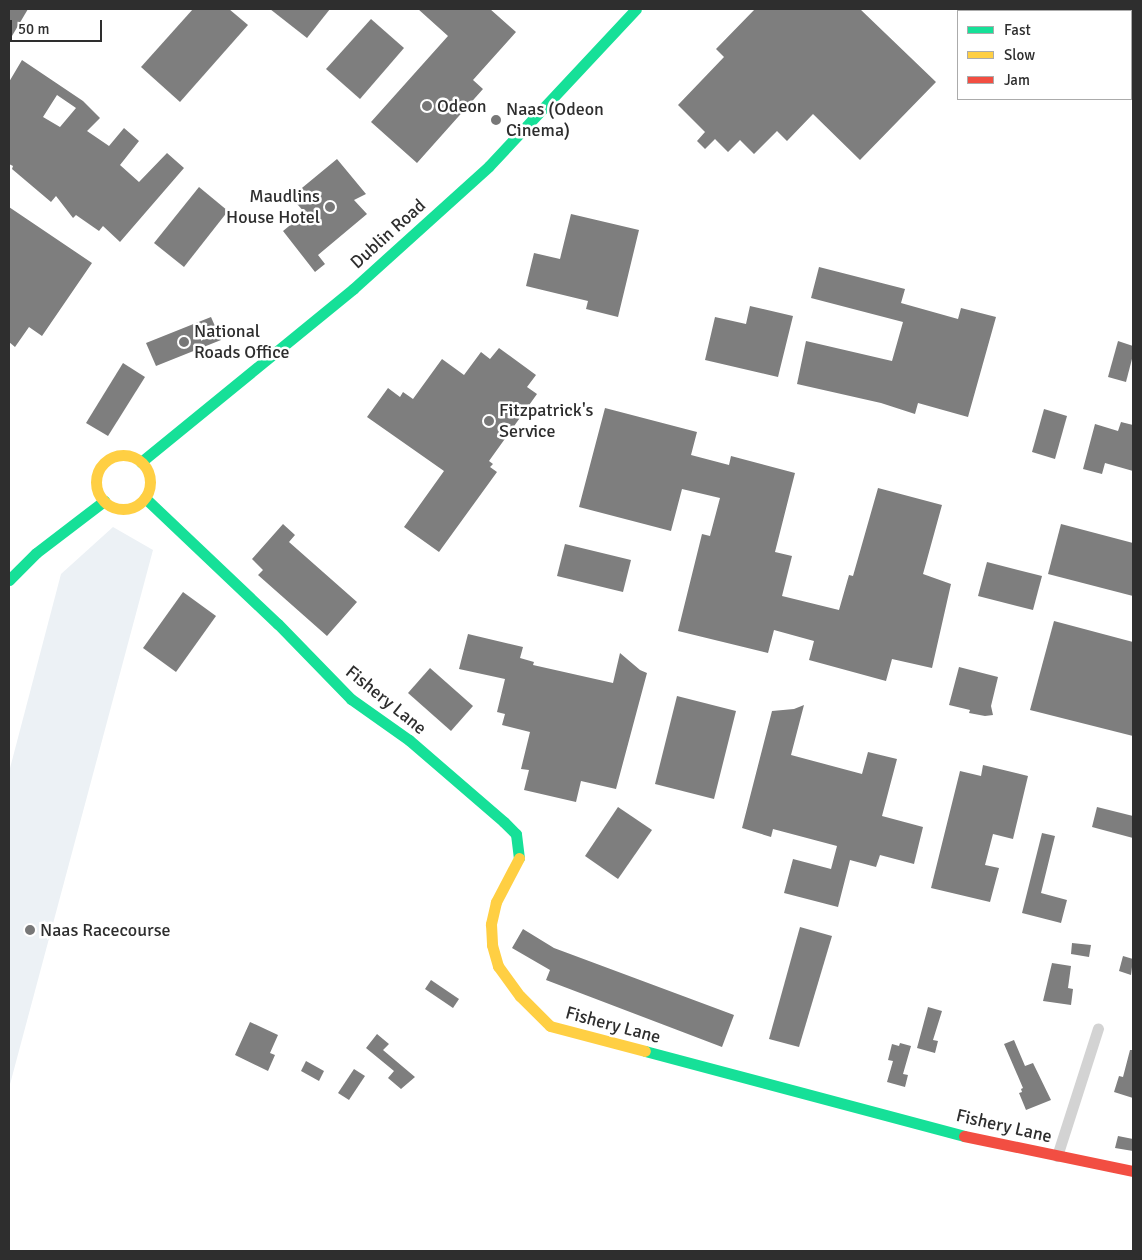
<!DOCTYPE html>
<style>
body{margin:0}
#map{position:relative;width:1142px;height:1260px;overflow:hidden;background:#fff;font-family:Signika,sans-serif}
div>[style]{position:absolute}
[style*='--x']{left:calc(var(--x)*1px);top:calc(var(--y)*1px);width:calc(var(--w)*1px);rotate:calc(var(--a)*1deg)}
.green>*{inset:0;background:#ecf1f5}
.building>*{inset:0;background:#7e7e7e}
.street>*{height:11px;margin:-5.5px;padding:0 5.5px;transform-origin:5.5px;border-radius:5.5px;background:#d3d3d3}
.fast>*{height:11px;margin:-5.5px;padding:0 5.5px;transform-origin:5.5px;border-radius:5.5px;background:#16e098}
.slow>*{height:11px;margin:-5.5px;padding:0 5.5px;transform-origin:5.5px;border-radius:5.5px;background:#ffcf43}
.slow>.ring{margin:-5.5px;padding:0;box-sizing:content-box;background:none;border:11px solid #ffcf43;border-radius:50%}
.jam>*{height:11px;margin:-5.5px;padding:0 5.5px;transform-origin:5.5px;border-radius:5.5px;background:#f24e42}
.dots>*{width:14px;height:14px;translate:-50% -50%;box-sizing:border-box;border:2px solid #fff;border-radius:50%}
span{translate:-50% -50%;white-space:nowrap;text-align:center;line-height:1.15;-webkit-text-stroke:5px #fff;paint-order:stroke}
.poi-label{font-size:18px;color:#2e2e2e}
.left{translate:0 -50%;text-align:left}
.right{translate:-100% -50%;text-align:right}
.street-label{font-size:18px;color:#2e2e2e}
.frame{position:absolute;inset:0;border:10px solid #2e2e2e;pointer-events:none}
.legend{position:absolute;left:957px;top:10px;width:175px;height:90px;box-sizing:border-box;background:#fff;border:1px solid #ababab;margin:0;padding:6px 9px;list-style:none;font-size:15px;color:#2e2e2e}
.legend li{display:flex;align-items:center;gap:10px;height:25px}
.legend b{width:25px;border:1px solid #ababab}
.scale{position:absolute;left:10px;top:20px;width:92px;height:22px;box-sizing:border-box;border:2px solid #2e2e2e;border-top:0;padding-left:6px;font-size:15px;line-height:18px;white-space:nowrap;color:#2e2e2e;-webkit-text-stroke:4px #fff;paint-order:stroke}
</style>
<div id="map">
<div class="green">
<div style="clip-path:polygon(113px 527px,153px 550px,9px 1088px,9px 772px,61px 574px)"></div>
</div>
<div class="building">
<div style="clip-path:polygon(9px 9px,28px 9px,9px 41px)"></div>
<div style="clip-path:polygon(193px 9px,229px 9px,248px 25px,180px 102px,141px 67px)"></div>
<div style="clip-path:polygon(270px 9px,330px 9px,307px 38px)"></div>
<div style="clip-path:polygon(418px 9px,490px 9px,516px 32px,473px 80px,483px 89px,417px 163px,371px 122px,448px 36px)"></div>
<div style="clip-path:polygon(755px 9px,860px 9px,936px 82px,860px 160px,813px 114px,787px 141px,777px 131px,754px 154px,740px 140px,728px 152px,715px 139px,705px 149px,697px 141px,705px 132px,678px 105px,724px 57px,716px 49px)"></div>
<div style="clip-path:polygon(371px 19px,404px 48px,360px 99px,326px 69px)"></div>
<div style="clip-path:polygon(evenodd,22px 60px,83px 101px,100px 118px,87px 131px,109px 146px,124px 128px,139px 141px,120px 165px,139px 182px,167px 153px,184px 168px,120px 242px,103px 226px,99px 231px,76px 215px,73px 218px,56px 196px,51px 202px,12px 169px,13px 166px,9px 164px,9px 82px,22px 60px,57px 95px,76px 108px,60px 127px,43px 117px,57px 95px)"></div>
<div style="clip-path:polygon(337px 159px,366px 194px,354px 200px,367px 214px,318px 255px,325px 264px,315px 272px,283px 231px,305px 213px,291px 197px)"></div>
<div style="clip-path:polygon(199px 187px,228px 211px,184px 267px,154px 243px)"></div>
<div style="clip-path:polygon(9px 207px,92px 263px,42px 336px,29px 327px,15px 347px,9px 342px)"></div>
<div style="clip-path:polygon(571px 214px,639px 230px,618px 317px,586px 309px,588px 301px,526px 286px,534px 253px,560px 259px)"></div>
<div style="clip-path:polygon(819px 267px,905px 289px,901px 303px,958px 319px,961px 308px,996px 317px,968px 417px,918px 403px,915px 414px,881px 403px,797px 384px,806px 341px,892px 361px,903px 322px,811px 298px)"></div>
<div style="clip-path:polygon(750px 306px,793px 316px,778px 377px,705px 360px,715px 317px,746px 324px)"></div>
<div style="clip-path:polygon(211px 317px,221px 340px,156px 366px,146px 343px)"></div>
<div style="clip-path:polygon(1118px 341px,1133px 346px,1133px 355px,1126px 382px,1108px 377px)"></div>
<div style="clip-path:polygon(499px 348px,536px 375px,527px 387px,537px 394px,489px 461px,493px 464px,490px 467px,497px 472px,439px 552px,404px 527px,444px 471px,367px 417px,388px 388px,400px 397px,403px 392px,413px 399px,442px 359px,464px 375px,481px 352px,490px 359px)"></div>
<div style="clip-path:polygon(123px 363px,145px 377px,108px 436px,86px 423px)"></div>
<div style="clip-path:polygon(605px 408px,697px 432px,691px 455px,729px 465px,731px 456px,795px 473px,775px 552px,792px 556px,782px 596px,839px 610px,849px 575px,853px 576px,878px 488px,942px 505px,923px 574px,951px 584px,932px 668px,892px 659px,886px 681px,809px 660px,814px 641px,774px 630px,768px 653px,678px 631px,702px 534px,710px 536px,720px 498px,682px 489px,671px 531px,579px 507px)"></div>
<div style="clip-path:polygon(1044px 409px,1067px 416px,1055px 459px,1032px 452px)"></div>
<div style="clip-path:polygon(1121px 422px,1133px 425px,1133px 471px,1105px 463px,1102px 474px,1083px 469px,1095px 424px,1118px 431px)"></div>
<div style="clip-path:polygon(283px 524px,295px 535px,289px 542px,357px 602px,327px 636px,258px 575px,263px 570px,252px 559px)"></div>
<div style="clip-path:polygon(1061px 524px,1133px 543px,1133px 596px,1048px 574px)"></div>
<div style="clip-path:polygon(565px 544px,631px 560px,623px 592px,557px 576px)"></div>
<div style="clip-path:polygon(987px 562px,1042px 576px,1033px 610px,978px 596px)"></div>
<div style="clip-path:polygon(183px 592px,216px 616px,176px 672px,143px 648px)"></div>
<div style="clip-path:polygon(1054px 621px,1133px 642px,1133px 736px,1030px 710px)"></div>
<div style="clip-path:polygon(468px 634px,523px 647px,520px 658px,534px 662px,533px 665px,613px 683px,620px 653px,640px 670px,647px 673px,616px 789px,581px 781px,576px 802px,524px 790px,529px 770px,521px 769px,530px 732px,502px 725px,505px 714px,497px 712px,505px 679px,459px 669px)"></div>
<div style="clip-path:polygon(959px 667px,998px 677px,991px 706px,993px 715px,985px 716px,969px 713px,970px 710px,949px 705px)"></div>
<div style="clip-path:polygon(430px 668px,473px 706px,451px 731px,408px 693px)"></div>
<div style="clip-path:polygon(677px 696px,736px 711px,714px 799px,655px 784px)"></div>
<div style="clip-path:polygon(804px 705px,791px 755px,862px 774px,868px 752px,897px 759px,882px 816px,923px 827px,914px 864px,880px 855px,876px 867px,850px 860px,838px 907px,784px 893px,793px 859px,831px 869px,837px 846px,773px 829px,771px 837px,742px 828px,772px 711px,794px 709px)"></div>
<div style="clip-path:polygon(983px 765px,1028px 776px,1013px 839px,993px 834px,985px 865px,999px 868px,990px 902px,931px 888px,960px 771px,981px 776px)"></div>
<div style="clip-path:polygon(618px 807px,652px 830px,618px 879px,585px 856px)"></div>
<div style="clip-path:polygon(1097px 807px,1133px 816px,1133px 838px,1092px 827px)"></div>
<div style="clip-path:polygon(1042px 833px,1055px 836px,1041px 893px,1067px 900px,1061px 923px,1022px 913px)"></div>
<div style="clip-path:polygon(800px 927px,832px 936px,799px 1047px,769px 1039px)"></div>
<div style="clip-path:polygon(523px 929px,554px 948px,734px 1015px,722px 1047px,546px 980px,550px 970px,512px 948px)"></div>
<div style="clip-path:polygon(1072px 943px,1091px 945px,1089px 957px,1071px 954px)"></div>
<div style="clip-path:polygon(1123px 956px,1133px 959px,1131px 975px,1119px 971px)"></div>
<div style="clip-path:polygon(1052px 963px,1071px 966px,1068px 988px,1073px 989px,1071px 1005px,1043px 1001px)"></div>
<div style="clip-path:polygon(431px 980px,459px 999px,453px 1008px,425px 989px)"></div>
<div style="clip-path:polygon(928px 1007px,942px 1011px,933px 1040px,938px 1041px,935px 1053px,917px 1048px)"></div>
<div style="clip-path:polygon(250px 1022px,278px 1035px,270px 1053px,275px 1055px,268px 1071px,235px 1055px)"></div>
<div style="clip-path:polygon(377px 1034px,389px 1044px,383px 1050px,415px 1077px,401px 1089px,388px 1078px,394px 1071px,366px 1048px)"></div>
<div style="clip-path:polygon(1014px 1040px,1025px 1066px,1033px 1063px,1051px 1100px,1026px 1110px,1019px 1093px,1022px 1092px,1021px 1089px,1023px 1088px,1004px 1044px)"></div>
<div style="clip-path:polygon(900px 1043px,911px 1046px,903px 1074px,908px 1075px,905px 1087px,887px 1082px,893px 1061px,888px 1060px,892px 1044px,899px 1046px)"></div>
<div style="clip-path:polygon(1130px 1050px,1133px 1050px,1133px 1098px,1114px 1092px,1119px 1076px,1123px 1077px)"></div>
<div style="clip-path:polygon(306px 1061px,324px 1071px,319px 1081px,301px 1071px)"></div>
<div style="clip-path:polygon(354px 1069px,365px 1076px,349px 1100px,338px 1093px)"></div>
<div style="clip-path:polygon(1118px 1136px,1133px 1139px,1133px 1151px,1115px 1148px)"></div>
</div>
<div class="street">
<div style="--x:1057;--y:1156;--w:134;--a:-72.2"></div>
</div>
<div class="fast">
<div style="--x:141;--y:462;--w:274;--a:-39.2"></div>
<div style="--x:353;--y:289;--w:183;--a:-42.1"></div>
<div style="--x:489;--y:166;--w:215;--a:-46.9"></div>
<div style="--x:145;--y:498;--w:183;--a:43.5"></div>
<div style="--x:278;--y:624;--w:105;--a:45.8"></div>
<div style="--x:351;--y:699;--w:71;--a:35.3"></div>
<div style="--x:409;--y:740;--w:125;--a:40.8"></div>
<div style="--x:504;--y:822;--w:17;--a:45"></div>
<div style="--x:516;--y:834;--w:24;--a:83"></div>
<div style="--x:9;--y:580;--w:38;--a:-45"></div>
<div style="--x:36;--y:553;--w:86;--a:-37.4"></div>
<div style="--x:645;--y:1051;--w:330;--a:14.9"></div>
</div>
<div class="slow">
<div class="ring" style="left:96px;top:455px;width:43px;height:43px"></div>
<div style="--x:519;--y:858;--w:50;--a:117.6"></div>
<div style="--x:496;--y:902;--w:23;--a:103"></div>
<div style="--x:491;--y:924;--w:21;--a:87"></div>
<div style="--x:492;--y:945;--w:22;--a:74"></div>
<div style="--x:498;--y:966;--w:37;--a:54"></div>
<div style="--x:520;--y:996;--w:42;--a:45"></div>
<div style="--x:550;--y:1026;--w:98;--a:14.7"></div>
</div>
<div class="jam">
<div style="--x:964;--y:1136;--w:173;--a:11.7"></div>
</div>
<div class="dots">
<div style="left:427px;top:106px;background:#777"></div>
<div style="left:496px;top:120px;background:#777"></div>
<div style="left:330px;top:207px;background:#777"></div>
<div style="left:184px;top:342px;background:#777"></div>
<div style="left:489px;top:421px;background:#777"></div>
<div style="left:30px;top:930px;background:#777"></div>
</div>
<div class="poi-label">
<span class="left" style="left:437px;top:106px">Odeon</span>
<span class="left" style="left:506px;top:120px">Naas (Odeon<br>Cinema)</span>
<span class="right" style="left:320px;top:207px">Maudlins<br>House Hotel</span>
<span class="left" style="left:194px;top:342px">National<br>Roads Office</span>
<span class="left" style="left:499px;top:421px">Fitzpatrick's<br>Service</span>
<span class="left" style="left:40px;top:930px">Naas Racecourse</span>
</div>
<div class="street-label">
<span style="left:388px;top:234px;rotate:-42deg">Dublin Road</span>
<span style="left:386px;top:700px;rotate:39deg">Fishery Lane</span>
<span style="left:613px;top:1025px;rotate:15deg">Fishery Lane</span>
<span style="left:1004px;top:1126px;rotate:13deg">Fishery Lane</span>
</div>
<div class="frame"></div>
<ul class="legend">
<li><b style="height:6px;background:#16e098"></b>Fast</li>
<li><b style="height:6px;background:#ffcf43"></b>Slow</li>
<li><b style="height:6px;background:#f24e42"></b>Jam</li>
</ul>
<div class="scale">50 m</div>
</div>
